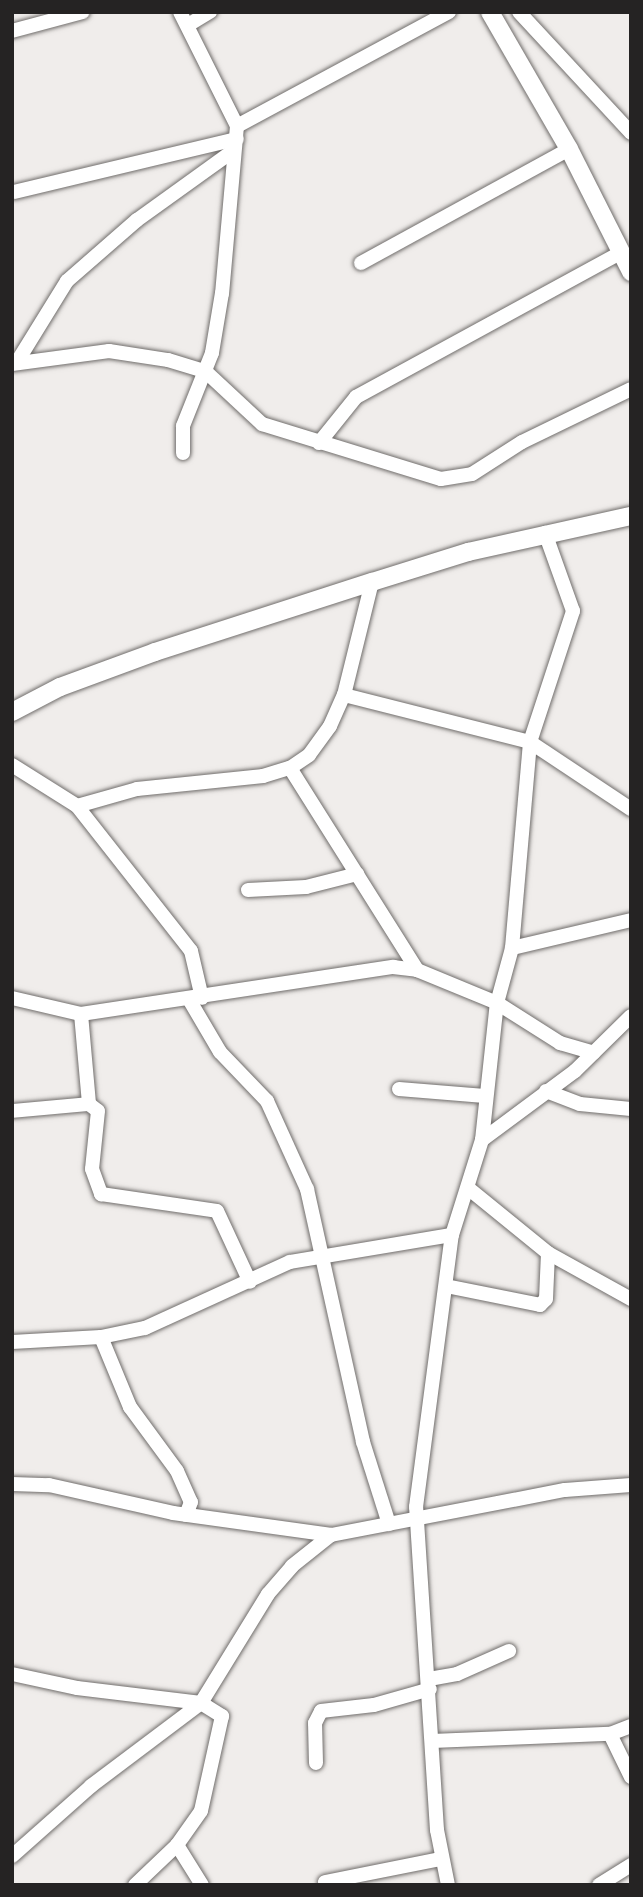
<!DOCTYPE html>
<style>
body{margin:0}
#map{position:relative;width:643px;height:1897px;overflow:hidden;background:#f0edeb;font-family:"PT Serif",serif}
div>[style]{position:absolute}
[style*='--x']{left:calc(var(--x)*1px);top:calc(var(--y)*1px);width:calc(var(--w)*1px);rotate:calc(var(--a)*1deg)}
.roads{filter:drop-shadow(0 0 2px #706d6b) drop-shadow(0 0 2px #706d6b)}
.minor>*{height:14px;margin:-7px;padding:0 7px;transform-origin:7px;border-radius:7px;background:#fff}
.tertiary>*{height:18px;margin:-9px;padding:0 9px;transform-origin:9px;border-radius:9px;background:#fff}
span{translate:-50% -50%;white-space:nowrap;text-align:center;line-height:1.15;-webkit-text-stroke:5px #f0edeb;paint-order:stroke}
.frame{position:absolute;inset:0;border:14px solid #252323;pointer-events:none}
</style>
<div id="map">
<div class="roads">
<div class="minor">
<div style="--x:180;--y:12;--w:127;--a:63.4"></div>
<div style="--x:237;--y:126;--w:168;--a:95.1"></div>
<div style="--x:222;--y:293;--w:61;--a:99.5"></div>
<div style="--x:212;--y:353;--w:79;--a:111.7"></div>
<div style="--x:183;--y:426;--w:27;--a:90"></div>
<div style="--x:519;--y:12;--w:165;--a:47.2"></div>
<div style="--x:188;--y:25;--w:26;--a:-31"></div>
<div style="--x:12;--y:31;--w:73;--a:-15"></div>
<div style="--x:237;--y:126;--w:241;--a:-28.3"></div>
<div style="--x:14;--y:192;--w:229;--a:-13.4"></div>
<div style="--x:361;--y:263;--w:237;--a:-28.7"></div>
<div style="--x:17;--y:362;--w:95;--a:-58.3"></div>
<div style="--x:67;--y:281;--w:93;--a:-41.1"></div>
<div style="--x:137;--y:220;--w:118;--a:-35.7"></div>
<div style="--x:12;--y:364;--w:98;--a:-7.6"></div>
<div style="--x:109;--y:351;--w:60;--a:8.7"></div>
<div style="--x:168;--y:360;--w:39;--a:17"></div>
<div style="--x:205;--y:371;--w:78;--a:42.9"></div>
<div style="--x:262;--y:424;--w:187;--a:17.1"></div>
<div style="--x:441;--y:479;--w:31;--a:-9"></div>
<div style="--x:472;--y:474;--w:59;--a:-32.6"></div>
<div style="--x:522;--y:442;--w:121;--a:-25.9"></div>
<div style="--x:319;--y:443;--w:59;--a:-51.2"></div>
<div style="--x:356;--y:397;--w:301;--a:-28.6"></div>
<div style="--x:344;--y:695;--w:192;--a:14.2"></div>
<div style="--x:530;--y:742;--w:121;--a:33.6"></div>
<div style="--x:12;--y:765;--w:77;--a:32.2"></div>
<div style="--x:77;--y:806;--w:62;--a:-15.8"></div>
<div style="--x:137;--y:789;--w:127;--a:-5.9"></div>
<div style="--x:263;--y:776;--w:28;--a:-17"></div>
<div style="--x:290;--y:768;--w:23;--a:-34"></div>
<div style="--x:309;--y:755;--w:36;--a:-54"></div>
<div style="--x:330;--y:726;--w:34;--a:-66"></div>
<div style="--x:344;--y:695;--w:116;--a:-76.1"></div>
<div style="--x:290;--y:768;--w:239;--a:57.8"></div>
<div style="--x:77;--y:806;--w:184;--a:51.8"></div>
<div style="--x:191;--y:951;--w:48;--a:76.8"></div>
<div style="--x:248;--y:890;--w:58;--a:-3"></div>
<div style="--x:306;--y:887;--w:53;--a:-14.3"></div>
<div style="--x:512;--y:948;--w:122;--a:-13.2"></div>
<div style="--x:12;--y:998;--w:71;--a:13.1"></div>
<div style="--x:81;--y:1014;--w:316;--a:-8.6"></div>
<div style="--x:393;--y:967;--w:24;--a:7"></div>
<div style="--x:417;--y:970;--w:87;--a:22.4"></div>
<div style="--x:497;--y:1003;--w:75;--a:32.4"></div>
<div style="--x:560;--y:1043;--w:35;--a:16"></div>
<div style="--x:190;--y:1001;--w:59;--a:59.5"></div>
<div style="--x:220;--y:1052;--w:68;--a:46.2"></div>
<div style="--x:267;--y:1101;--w:97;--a:65.6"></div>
<div style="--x:307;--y:1189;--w:259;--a:77.5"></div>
<div style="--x:363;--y:1442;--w:86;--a:72.4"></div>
<div style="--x:81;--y:1014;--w:90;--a:84.9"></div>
<div style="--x:89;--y:1104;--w:11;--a:38"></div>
<div style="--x:98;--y:1111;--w:58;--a:95.9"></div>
<div style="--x:92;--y:1169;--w:27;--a:70"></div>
<div style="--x:101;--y:1194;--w:117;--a:8.3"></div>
<div style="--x:217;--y:1211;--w:78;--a:65.1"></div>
<div style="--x:399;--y:1089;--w:86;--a:4.7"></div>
<div style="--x:546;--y:1091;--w:36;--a:21"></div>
<div style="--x:580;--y:1104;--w:51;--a:5.6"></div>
<div style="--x:12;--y:1111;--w:77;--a:-5.2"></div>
<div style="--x:482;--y:1140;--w:116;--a:-36.6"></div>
<div style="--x:575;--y:1071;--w:78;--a:-44.5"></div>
<div style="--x:468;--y:1188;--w:103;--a:39.1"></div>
<div style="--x:548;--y:1253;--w:95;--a:29"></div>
<div style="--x:446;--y:1286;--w:96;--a:11.4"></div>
<div style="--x:540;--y:1305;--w:8;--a:-45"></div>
<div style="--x:546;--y:1299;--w:46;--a:-87.5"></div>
<div style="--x:101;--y:1337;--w:76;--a:67.5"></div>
<div style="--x:130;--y:1407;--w:79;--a:53.7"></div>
<div style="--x:177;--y:1471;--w:34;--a:66"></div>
<div style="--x:191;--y:1502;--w:14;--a:111"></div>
<div style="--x:12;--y:1342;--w:89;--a:-3.2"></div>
<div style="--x:101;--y:1337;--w:45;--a:-11.6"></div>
<div style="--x:145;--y:1328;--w:159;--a:-24.5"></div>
<div style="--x:290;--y:1262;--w:164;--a:-9.5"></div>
<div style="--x:12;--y:1484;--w:37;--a:2"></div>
<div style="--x:49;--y:1485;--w:127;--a:12.7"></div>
<div style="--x:173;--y:1513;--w:160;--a:7.9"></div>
<div style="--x:331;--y:1535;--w:238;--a:-10.9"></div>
<div style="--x:565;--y:1490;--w:66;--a:-4.3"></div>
<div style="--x:12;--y:1674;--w:66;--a:12.2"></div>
<div style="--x:77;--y:1688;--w:125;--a:6.9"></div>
<div style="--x:201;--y:1703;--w:25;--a:32"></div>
<div style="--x:222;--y:1716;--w:97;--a:102.5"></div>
<div style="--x:201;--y:1811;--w:42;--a:125.2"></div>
<div style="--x:177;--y:1845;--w:58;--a:136.4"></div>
<div style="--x:429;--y:1679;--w:28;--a:-10"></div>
<div style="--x:457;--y:1674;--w:57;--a:-23.9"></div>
<div style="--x:610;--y:1734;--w:48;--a:64"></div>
<div style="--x:432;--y:1741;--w:178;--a:-2.3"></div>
<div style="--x:610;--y:1734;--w:22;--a:-21"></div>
<div style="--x:316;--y:1763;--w:40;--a:-91.4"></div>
<div style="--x:315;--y:1723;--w:13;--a:-63"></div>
<div style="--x:321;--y:1711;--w:53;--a:-6.5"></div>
<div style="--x:374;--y:1705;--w:58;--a:-15.9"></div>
<div style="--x:177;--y:1845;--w:47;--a:58"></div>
<div style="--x:12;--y:1856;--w:106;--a:-41.5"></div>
<div style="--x:91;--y:1786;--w:138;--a:-37"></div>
<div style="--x:201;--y:1703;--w:128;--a:-58.4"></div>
<div style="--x:268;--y:1594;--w:37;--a:-49"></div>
<div style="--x:292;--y:1566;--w:50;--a:-38.5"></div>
<div style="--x:325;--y:1882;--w:117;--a:-11.3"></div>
<div style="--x:448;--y:1885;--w:56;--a:-101.3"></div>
<div style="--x:437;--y:1830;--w:324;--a:-93.7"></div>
<div style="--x:416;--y:1507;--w:274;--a:-82.5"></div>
<div style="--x:452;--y:1235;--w:100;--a:-72.5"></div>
<div style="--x:482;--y:1140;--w:138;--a:-83.8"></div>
<div style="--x:497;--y:1003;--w:57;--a:-74.7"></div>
<div style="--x:512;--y:948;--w:207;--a:-85"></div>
<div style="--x:530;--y:742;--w:138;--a:-71.8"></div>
<div style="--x:573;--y:611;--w:83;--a:-109.7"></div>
<div style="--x:599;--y:1885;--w:38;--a:-32"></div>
</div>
<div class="tertiary">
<div style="--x:490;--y:12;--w:158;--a:60"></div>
<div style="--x:569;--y:149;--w:138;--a:63.2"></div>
<div style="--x:12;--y:712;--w:54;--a:-27.5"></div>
<div style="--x:60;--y:687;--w:101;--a:-20.2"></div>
<div style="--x:155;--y:652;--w:228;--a:-17.9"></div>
<div style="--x:372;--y:582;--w:101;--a:-17.4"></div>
<div style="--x:468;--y:552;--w:167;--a:-12.5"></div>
</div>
</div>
<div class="frame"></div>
</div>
